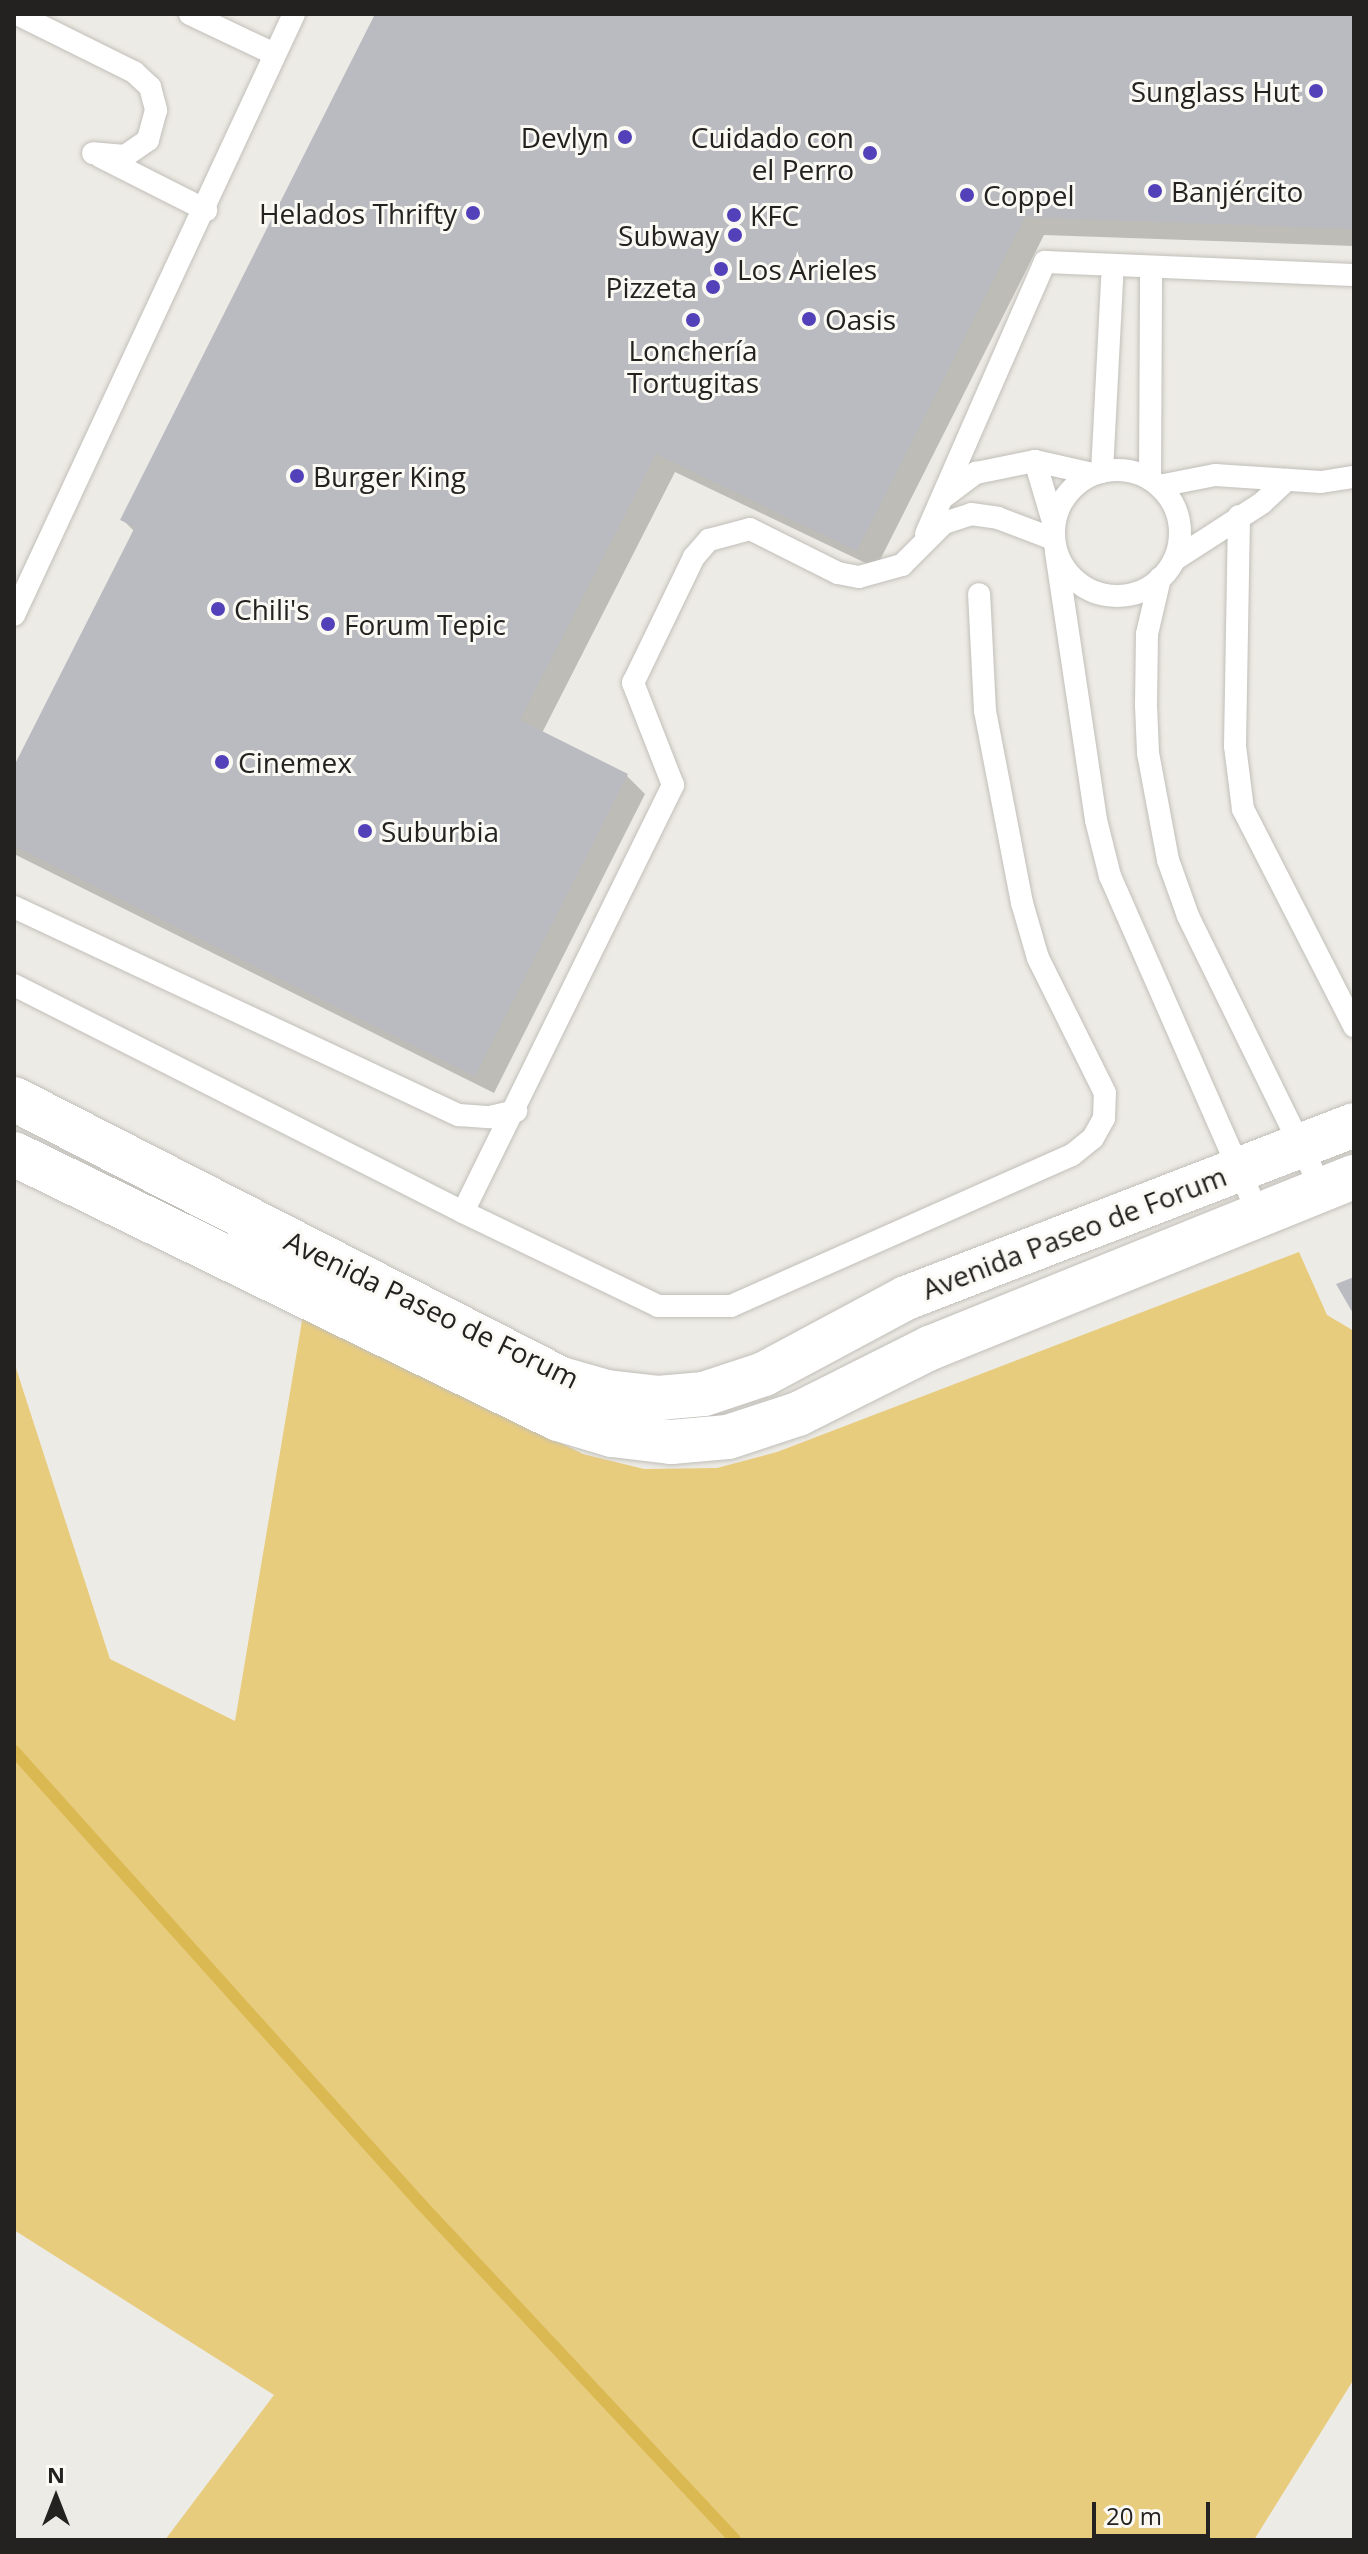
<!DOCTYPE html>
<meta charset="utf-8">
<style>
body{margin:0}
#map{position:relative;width:1368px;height:2554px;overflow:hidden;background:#edebe5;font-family:"Open Sans",sans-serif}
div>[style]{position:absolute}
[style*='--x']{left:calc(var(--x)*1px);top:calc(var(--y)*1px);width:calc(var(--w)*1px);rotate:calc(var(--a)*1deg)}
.green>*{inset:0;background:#e8cc7e}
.shadow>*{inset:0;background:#0003}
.stream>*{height:12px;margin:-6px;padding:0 6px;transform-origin:6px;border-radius:6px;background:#dbb952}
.building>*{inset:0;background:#babbc0}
.roads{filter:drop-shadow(0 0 2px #c1bfb9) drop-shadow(0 0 2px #c1bfb9)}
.service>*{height:22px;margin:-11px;padding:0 11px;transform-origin:11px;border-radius:11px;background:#fff}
.service>.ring{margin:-11px;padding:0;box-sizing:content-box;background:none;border:22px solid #fff;border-radius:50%}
.tertiary>*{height:44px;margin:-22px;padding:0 22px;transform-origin:22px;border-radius:22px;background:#fff}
.dots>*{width:22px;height:22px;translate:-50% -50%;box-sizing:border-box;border:4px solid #fbf9f3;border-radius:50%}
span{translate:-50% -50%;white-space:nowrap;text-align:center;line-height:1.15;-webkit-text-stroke:6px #fbf9f3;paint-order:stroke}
.poi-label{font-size:28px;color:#232220}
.right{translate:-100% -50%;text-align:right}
.left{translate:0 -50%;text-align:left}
.street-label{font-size:28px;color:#232220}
.frame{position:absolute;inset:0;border:16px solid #232220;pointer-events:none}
.north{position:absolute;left:16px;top:2458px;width:80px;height:80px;-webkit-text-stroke:6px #fbf9f3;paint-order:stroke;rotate:0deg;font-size:22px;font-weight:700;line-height:32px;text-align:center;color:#232220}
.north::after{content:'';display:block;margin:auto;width:28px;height:36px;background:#232220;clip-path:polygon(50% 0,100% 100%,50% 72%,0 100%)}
.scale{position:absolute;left:1092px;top:2502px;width:118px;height:36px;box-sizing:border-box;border:4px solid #232220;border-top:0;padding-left:10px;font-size:24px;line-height:28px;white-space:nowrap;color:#232220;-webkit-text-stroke:6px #fbf9f3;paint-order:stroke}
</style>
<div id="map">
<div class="green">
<div style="clip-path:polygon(1299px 1252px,1327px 1315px,1354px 1331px,1354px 2379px,1254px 2540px,165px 2540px,274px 2395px,14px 2230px,14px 1362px,110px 1659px,235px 1721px,303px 1315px,583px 1454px,644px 1469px,717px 1468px,777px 1452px)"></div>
</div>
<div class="shadow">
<div style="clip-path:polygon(377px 14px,1354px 14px,1354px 246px,1044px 235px,876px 568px,675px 472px,542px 733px,626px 775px,645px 794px,494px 1093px,14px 854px,14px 771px,135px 532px,123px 520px)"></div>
</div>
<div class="stream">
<div style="--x:14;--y:1751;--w:608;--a:48.07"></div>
<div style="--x:420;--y:2203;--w:461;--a:46.9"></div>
</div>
<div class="building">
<div style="clip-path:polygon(375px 14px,1354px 14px,1354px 229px,1025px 217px,857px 551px,656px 454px,520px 720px,628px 774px,475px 1076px,14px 846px,14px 766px,135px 527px,120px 520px)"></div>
<div style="clip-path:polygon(1354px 1277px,1354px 1315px,1336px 1284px)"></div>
</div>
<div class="roads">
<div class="service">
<div style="--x:17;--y:14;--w:131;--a:26.4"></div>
<div style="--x:134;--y:72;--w:22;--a:43"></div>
<div style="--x:150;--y:87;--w:24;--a:75"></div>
<div style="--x:156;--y:110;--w:31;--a:105"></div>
<div style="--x:148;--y:140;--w:28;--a:145"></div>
<div style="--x:125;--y:156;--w:32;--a:-175"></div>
<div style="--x:190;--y:14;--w:91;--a:25.4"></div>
<div style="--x:101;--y:157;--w:118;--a:26.8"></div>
<div style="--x:1035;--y:461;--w:67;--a:73.5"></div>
<div class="ring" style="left:1054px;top:470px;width:104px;height:104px"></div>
<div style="--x:1102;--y:472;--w:194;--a:-87"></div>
<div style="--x:1150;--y:479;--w:202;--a:-89.7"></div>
<div style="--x:1159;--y:486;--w:57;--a:-11.1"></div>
<div style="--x:1215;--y:475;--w:106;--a:3.8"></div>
<div style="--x:1321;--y:482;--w:33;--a:-9"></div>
<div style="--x:945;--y:496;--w:39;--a:-37"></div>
<div style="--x:976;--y:473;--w:60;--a:-11.5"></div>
<div style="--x:1035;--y:461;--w:59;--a:12.6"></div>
<div style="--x:1239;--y:516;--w:230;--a:91"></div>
<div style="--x:1235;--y:746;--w:64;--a:82.8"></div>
<div style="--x:1243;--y:809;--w:244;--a:62.9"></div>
<div style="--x:926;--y:534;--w:297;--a:-66.4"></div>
<div style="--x:1045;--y:262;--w:309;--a:2.4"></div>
<div style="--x:1056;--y:552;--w:271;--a:81.5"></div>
<div style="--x:1096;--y:820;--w:58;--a:76"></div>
<div style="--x:1110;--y:876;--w:371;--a:66.3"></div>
<div style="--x:1174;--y:560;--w:105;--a:-32.9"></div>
<div style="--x:1262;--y:503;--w:34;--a:-43"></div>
<div style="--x:1160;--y:578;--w:57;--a:103.1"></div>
<div style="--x:1147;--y:634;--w:71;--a:90.8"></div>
<div style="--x:1146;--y:705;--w:48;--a:87.6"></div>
<div style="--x:1148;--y:753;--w:109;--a:79.4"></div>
<div style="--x:1168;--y:860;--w:59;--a:70.3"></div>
<div style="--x:1188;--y:916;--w:304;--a:63.9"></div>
<div style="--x:14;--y:615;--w:663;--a:-65.02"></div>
<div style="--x:14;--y:907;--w:491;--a:25.1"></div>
<div style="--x:459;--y:1115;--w:31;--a:4"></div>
<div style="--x:490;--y:1117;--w:27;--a:-13"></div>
<div style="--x:14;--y:985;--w:503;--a:26.82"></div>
<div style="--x:463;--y:1212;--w:476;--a:-63.8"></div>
<div style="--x:673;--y:785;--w:110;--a:-111.4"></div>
<div style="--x:633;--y:683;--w:140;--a:-64.2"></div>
<div style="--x:694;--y:557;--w:23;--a:-49"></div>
<div style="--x:709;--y:540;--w:42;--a:-15"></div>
<div style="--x:750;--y:529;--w:98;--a:26.6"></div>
<div style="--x:838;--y:573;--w:21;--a:11"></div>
<div style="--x:859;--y:577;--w:45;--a:-15.6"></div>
<div style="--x:902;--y:565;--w:59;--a:-45"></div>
<div style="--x:944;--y:523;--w:28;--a:-18"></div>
<div style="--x:971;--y:514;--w:27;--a:8"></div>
<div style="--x:998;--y:518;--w:59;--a:20.9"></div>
<div style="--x:463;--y:1212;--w:216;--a:25.7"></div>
<div style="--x:658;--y:1306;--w:73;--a:0"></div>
<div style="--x:731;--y:1306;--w:373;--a:-23.9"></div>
<div style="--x:1072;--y:1155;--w:27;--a:-39"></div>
<div style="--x:1093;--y:1138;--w:23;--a:-61"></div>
<div style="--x:1104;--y:1118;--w:25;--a:-88"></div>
<div style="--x:1105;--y:1093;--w:151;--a:-116.4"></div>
<div style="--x:1038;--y:958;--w:57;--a:-106.2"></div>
<div style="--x:1022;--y:903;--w:196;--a:-100.9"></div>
<div style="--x:985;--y:711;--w:117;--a:-92.9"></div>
</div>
<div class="tertiary">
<div style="--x:14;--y:1099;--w:614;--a:27.11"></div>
<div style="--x:561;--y:1379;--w:48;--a:15.8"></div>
<div style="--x:607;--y:1392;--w:51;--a:6.7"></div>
<div style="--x:658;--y:1398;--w:46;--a:-5"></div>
<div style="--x:704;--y:1394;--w:63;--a:-18.4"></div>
<div style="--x:764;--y:1374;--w:161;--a:-28.2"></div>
<div style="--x:906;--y:1298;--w:480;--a:-21.1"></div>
<div style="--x:14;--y:1154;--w:605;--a:25.97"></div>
<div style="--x:558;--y:1419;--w:56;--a:16.5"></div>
<div style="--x:612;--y:1435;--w:59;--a:6.8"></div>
<div style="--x:671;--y:1442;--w:57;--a:-5"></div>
<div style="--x:728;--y:1437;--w:74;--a:-18.2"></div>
<div style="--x:798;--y:1414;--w:148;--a:-26.6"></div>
<div style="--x:930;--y:1348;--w:457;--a:-22"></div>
</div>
</div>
<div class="dots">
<div style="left:1316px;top:91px;background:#5241b8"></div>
<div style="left:625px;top:137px;background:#5241b8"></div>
<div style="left:870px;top:153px;background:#5241b8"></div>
<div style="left:1155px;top:191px;background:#5241b8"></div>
<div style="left:967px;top:195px;background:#5241b8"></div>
<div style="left:473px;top:213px;background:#5241b8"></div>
<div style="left:734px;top:215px;background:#5241b8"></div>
<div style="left:735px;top:235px;background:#5241b8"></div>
<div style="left:721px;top:269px;background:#5241b8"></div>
<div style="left:713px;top:287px;background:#5241b8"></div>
<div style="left:809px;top:319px;background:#5241b8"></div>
<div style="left:693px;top:320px;background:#5241b8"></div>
<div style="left:297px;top:476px;background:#5241b8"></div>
<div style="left:218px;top:609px;background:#5241b8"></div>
<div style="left:328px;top:624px;background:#5241b8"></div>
<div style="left:222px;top:762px;background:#5241b8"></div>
<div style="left:365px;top:831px;background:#5241b8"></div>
</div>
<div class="poi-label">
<span class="right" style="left:1300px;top:91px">Sunglass Hut</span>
<span class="right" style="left:609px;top:137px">Devlyn</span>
<span class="right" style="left:854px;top:153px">Cuidado con<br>el Perro</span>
<span class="left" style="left:1171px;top:191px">Banjército</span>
<span class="left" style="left:983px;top:195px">Coppel</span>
<span class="right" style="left:457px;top:213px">Helados Thrifty</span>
<span class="left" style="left:750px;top:215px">KFC</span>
<span class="right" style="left:719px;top:235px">Subway</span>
<span class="left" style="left:737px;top:269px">Los Arieles</span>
<span class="right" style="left:697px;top:287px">Pizzeta</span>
<span class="left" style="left:825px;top:319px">Oasis</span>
<span style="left:693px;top:366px">Lonchería<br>Tortugitas</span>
<span class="left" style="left:313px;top:476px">Burger King</span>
<span class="left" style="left:234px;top:609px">Chili's</span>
<span class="left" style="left:344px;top:624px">Forum Tepic</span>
<span class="left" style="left:238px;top:762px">Cinemex</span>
<span class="left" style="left:381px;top:831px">Suburbia</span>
</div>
<div class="street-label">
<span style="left:1074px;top:1232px;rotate:-21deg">Avenida Paseo de Forum</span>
<span style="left:432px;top:1309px;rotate:26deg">Avenida Paseo de Forum</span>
</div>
<div class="frame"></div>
<div class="north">N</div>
<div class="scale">20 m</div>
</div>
